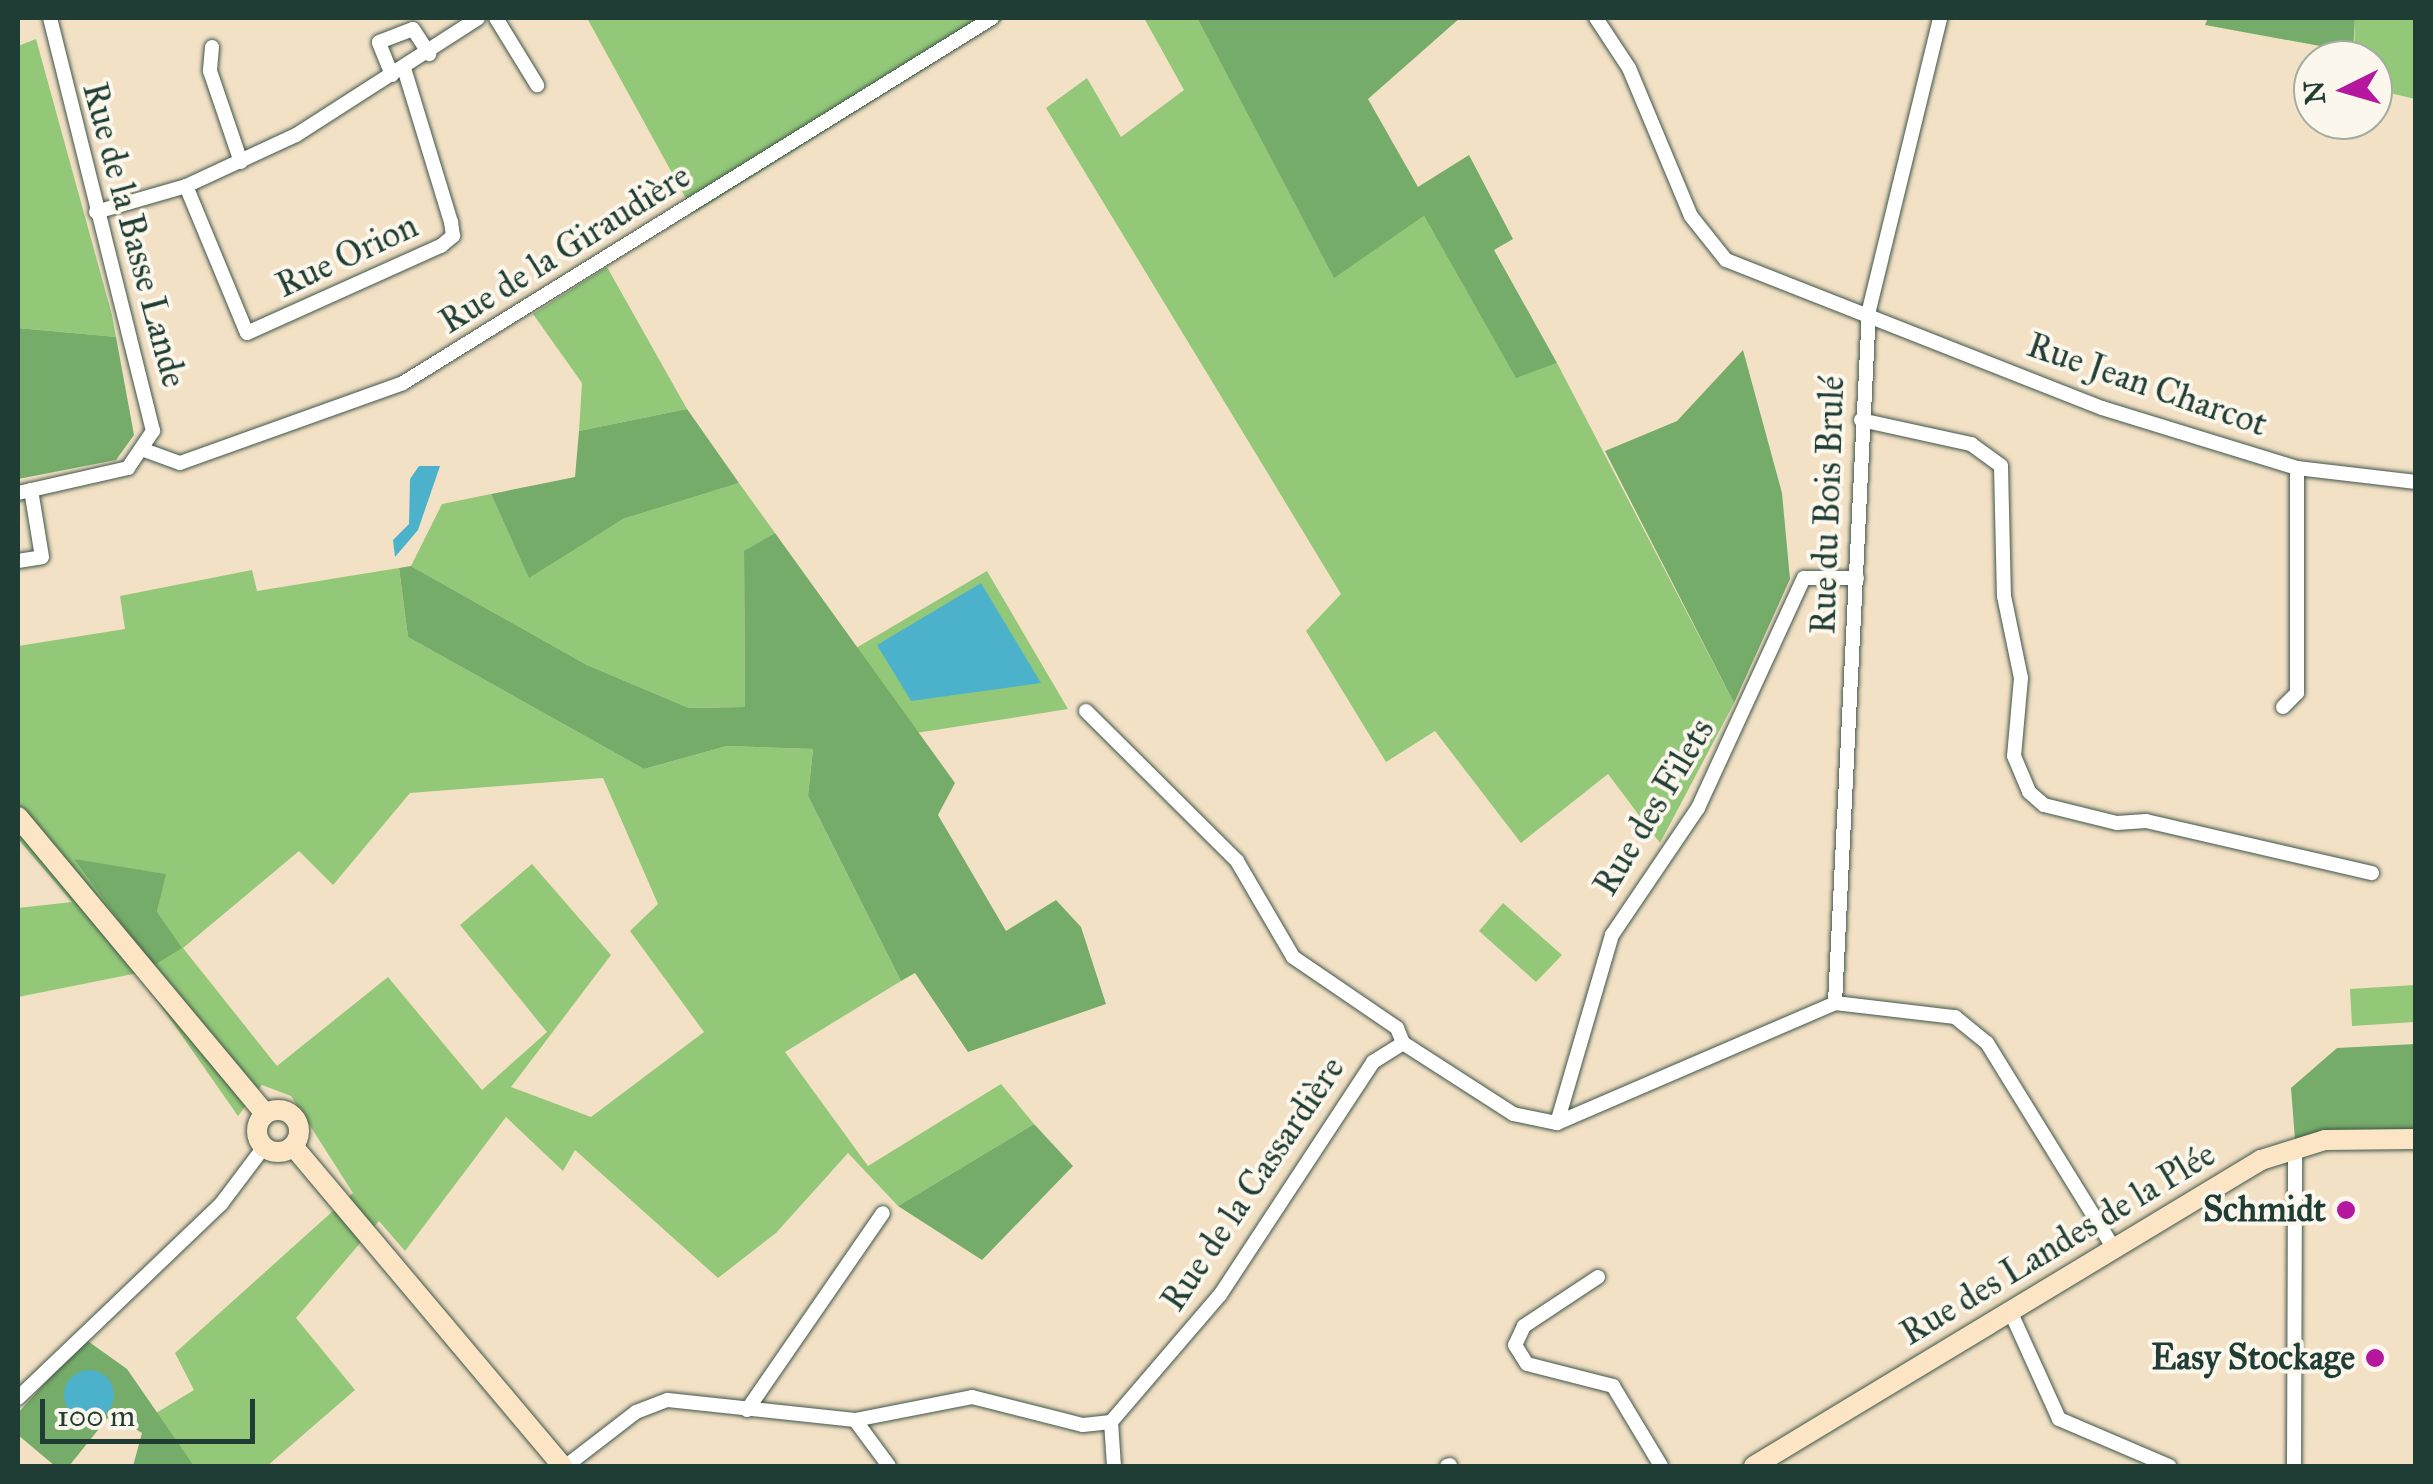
<!DOCTYPE html>
<meta charset="utf-8">
<style>
body{margin:0}
#map{position:relative;width:2433px;height:1484px;overflow:hidden;background:#f3e1c5;font-family:"IM FELL Great Primer",serif}
div>[style]{position:absolute}
[style*='--x']{left:calc(var(--x)*1px);top:calc(var(--y)*1px);width:calc(var(--w)*1px);rotate:calc(var(--a)*1deg)}
.green>*{inset:0;background:#93c879}
.forest>*{inset:0;background:#76ac69}
.water>*{inset:0;background:#4cb2cb}
.round{border-radius:50%}
.roads{filter:drop-shadow(0 0 2px #3f564a) drop-shadow(0 0 2px #3f564a)}
.street>*{height:14px;margin:-7px;padding:0 7px;transform-origin:7px;border-radius:7px;background:#fff}
.secondary>*{height:20px;margin:-10px;padding:0 10px;transform-origin:10px;border-radius:10px;background:#fce5c4}
.secondary>.ring{margin:-10px;padding:0;box-sizing:content-box;background:none;border:20px solid #fce5c4;border-radius:50%}
.dots>*{width:28px;height:28px;translate:-50% -50%;box-sizing:border-box;border:5px solid #fbf7ec;border-radius:50%}
span{translate:-50% -50%;white-space:nowrap;text-align:center;line-height:1.15;-webkit-text-stroke:8px #fbf7ec;paint-order:stroke}
.street-label{font-size:35px;color:#1f3d34}
.poi-label{font-size:35px;color:#1f3d34;font-weight:700}
.right{translate:-100% -50%;text-align:right}
.frame{position:absolute;inset:0;border:20px solid #1f3d34;pointer-events:none}
.north{position:absolute;left:2293px;top:40px;width:100px;height:100px;box-sizing:border-box;background:#fbf7ec;border:2px solid #a3ada2;border-radius:50%;rotate:265deg;font-size:28px;font-weight:700;line-height:40px;text-align:center;color:#1f3d34}
.north::after{content:'';display:block;margin:auto;width:35px;height:45px;background:#b5179e;clip-path:polygon(50% 0,100% 100%,50% 72%,0 100%)}
.scale{position:absolute;left:40px;top:1399px;width:215px;height:45px;box-sizing:border-box;border:5px solid #1f3d34;border-top:0;padding-left:12px;font-size:30px;line-height:35px;white-space:nowrap;color:#1f3d34;-webkit-text-stroke:8px #fbf7ec;paint-order:stroke}
</style>
<div id="map">
<div class="green">
<div style="clip-path:polygon(587px 18px,1006px 18px,694px 213px)"></div>
<div style="clip-path:polygon(1144px 18px,1197px 18px,1334px 277px,1424px 216px,1516px 377px,1557px 363px,1734px 703px,1660px 843px,1608px 774px,1521px 843px,1435px 731px,1386px 762px,1306px 631px,1341px 594px,1046px 108px,1087px 78px,1121px 137px,1184px 90px)"></div>
<div style="clip-path:polygon(2355px 18px,2415px 18px,2415px 99px,2373px 89px,2373px 60px,2354px 60px)"></div>
<div style="clip-path:polygon(36px 39px,112px 315px,116px 337px,18px 328px,18px 46px)"></div>
<div style="clip-path:polygon(607px 267px,687px 409px,579px 431px,582px 383px,533px 314px)"></div>
<div style="clip-path:polygon(739px 483px,775px 533px,744px 552px,745px 707px,689px 708px,587px 665px,411px 566px,442px 504px,491px 494px,529px 577px,623px 519px)"></div>
<div style="clip-path:polygon(evenodd,399px 568px,408px 637px,644px 769px,727px 746px,813px 749px,808px 796px,901px 981px,785px 1052px,868px 1166px,1001px 1084px,1034px 1124px,898px 1206px,848px 1153px,776px 1233px,718px 1278px,575px 1150px,563px 1171px,506px 1117px,405px 1251px,379px 1221px,296px 1318px,355px 1390px,267px 1466px,194px 1466px,156px 1413px,194px 1390px,175px 1353px,353px 1193px,291px 1096px,262px 1085px,238px 1116px,138px 973px,18px 997px,18px 908px,72px 902px,18px 839px,18px 646px,125px 629px,120px 596px,252px 570px,257px 591px,399px 568px,603px 778px,658px 904px,630px 931px,704px 1032px,591px 1117px,511px 1087px,611px 955px,532px 864px,460px 925px,547px 1032px,482px 1090px,388px 977px,277px 1066px,183px 948px,299px 851px,333px 885px,410px 793px,603px 778px,399px 568px,75px 860px,165px 874px,157px 912px,75px 860px)"></div>
<div style="clip-path:polygon(987px 571px,1068px 709px,916px 733px,856px 648px)"></div>
<div style="clip-path:polygon(1503px 903px,1562px 955px,1536px 982px,1479px 931px)"></div>
<div style="clip-path:polygon(2415px 985px,2415px 1022px,2352px 1026px,2350px 989px)"></div>
</div>
<div class="forest">
<div style="clip-path:polygon(1197px 18px,1460px 18px,1368px 99px,1418px 187px,1469px 155px,1513px 239px,1494px 250px,1557px 363px,1516px 378px,1424px 216px,1334px 278px)"></div>
<div style="clip-path:polygon(2208px 18px,2355px 18px,2353px 52px,2205px 25px)"></div>
<div style="clip-path:polygon(18px 328px,116px 337px,134px 435px,116px 460px,18px 479px)"></div>
<div style="clip-path:polygon(1743px 350px,1782px 493px,1790px 579px,1734px 703px,1605px 451px,1677px 421px)"></div>
<div style="clip-path:polygon(687px 409px,739px 483px,623px 519px,529px 578px,491px 494px,575px 477px,579px 431px)"></div>
<div style="clip-path:polygon(775px 533px,955px 783px,938px 815px,1006px 931px,1056px 900px,1081px 927px,1106px 1004px,968px 1052px,915px 973px,901px 981px,808px 796px,813px 749px,727px 746px,644px 769px,408px 637px,399px 568px,411px 566px,587px 665px,689px 708px,745px 707px,744px 551px)"></div>
<div style="clip-path:polygon(74px 859px,166px 874px,157px 912px,182px 948px,153px 966px)"></div>
<div style="clip-path:polygon(2415px 1044px,2415px 1129px,2295px 1139px,2291px 1088px,2337px 1048px)"></div>
<div style="clip-path:polygon(1034px 1124px,1073px 1166px,982px 1260px,898px 1206px)"></div>
<div style="clip-path:polygon(85px 1339px,127px 1369px,194px 1466px,133px 1466px,142px 1433px,111px 1414px,69px 1466px,55px 1466px,18px 1435px,18px 1413px)"></div>
</div>
<div class="water">
<div style="clip-path:polygon(440px 466px,418px 530px,395px 557px,393px 540px,409px 524px,410px 479px,419px 466px)"></div>
<div style="clip-path:polygon(981px 583px,1041px 683px,911px 701px,877px 645px)"></div>
<div class="round" style="left:64px;top:1370px;width:50px;height:50px"></div>
</div>
<div class="roads">
<div class="street">
<div style="--x:496;--y:18;--w:79;--a:58.5"></div>
<div style="--x:1596;--y:18;--w:60;--a:56.6"></div>
<div style="--x:1629;--y:68;--w:160;--a:67.3"></div>
<div style="--x:1691;--y:216;--w:56;--a:51.5"></div>
<div style="--x:1726;--y:260;--w:404;--a:21.5"></div>
<div style="--x:2102;--y:408;--w:204;--a:17.1"></div>
<div style="--x:2297;--y:468;--w:120;--a:6.7"></div>
<div style="--x:212;--y:47;--w:24;--a:95"></div>
<div style="--x:210;--y:71;--w:96;--a:71.2"></div>
<div style="--x:392;--y:75;--w:35;--a:-112"></div>
<div style="--x:379;--y:42;--w:36;--a:-21"></div>
<div style="--x:413;--y:29;--w:30;--a:57"></div>
<div style="--x:186;--y:186;--w:159;--a:67.5"></div>
<div style="--x:247;--y:333;--w:213;--a:-24.2"></div>
<div style="--x:441;--y:246;--w:16;--a:-40"></div>
<div style="--x:453;--y:236;--w:14;--a:-98"></div>
<div style="--x:451;--y:222;--w:161;--a:-107"></div>
<div style="--x:96;--y:212;--w:94;--a:-16.1"></div>
<div style="--x:186;--y:186;--w:121;--a:-24.9"></div>
<div style="--x:296;--y:135;--w:216;--a:-32.7"></div>
<div style="--x:1861;--y:420;--w:113;--a:12.3"></div>
<div style="--x:1971;--y:444;--w:37;--a:36"></div>
<div style="--x:2001;--y:466;--w:130;--a:88.7"></div>
<div style="--x:2004;--y:596;--w:84;--a:78.3"></div>
<div style="--x:2021;--y:678;--w:78;--a:95.1"></div>
<div style="--x:2014;--y:756;--w:39;--a:67"></div>
<div style="--x:2029;--y:792;--w:20;--a:41"></div>
<div style="--x:2044;--y:805;--w:75;--a:13.9"></div>
<div style="--x:2117;--y:823;--w:29;--a:-4"></div>
<div style="--x:2146;--y:821;--w:232;--a:13"></div>
<div style="--x:144;--y:450;--w:38;--a:20"></div>
<div style="--x:180;--y:463;--w:237;--a:-19.7"></div>
<div style="--x:403;--y:383;--w:693;--a:-31.79"></div>
<div style="--x:18;--y:493;--w:113;--a:-12.8"></div>
<div style="--x:128;--y:468;--w:45;--a:-56"></div>
<div style="--x:153;--y:431;--w:426;--a:-104"></div>
<div style="--x:18;--y:561;--w:24;--a:-9"></div>
<div style="--x:42;--y:557;--w:68;--a:-99.3"></div>
<div style="--x:2283;--y:707;--w:20;--a:-45"></div>
<div style="--x:2297;--y:693;--w:225;--a:-90"></div>
<div style="--x:1086;--y:711;--w:213;--a:44.8"></div>
<div style="--x:1237;--y:861;--w:111;--a:59.7"></div>
<div style="--x:1293;--y:957;--w:126;--a:34.3"></div>
<div style="--x:1397;--y:1028;--w:16;--a:68"></div>
<div style="--x:1835;--y:1003;--w:694;--a:-87.19"></div>
<div style="--x:1869;--y:310;--w:301;--a:-76.3"></div>
<div style="--x:1557;--y:1123;--w:196;--a:-73.7"></div>
<div style="--x:1612;--y:935;--w:153;--a:-55.9"></div>
<div style="--x:1698;--y:808;--w:253;--a:-65.3"></div>
<div style="--x:1804;--y:578;--w:53;--a:0"></div>
<div style="--x:1598;--y:1277;--w:89;--a:146.5"></div>
<div style="--x:1524;--y:1326;--w:21;--a:115"></div>
<div style="--x:1515;--y:1345;--w:22;--a:58"></div>
<div style="--x:1527;--y:1364;--w:89;--a:14.3"></div>
<div style="--x:1613;--y:1386;--w:93;--a:59"></div>
<div style="--x:2011;--y:1313;--w:116;--a:65.6"></div>
<div style="--x:2059;--y:1419;--w:120;--a:23.1"></div>
<div style="--x:18;--y:1398;--w:281;--a:-43.7"></div>
<div style="--x:221;--y:1204;--w:71;--a:-53"></div>
<div style="--x:747;--y:1410;--w:239;--a:-55.4"></div>
<div style="--x:855;--y:1420;--w:57;--a:53.5"></div>
<div style="--x:1111;--y:1422;--w:44;--a:86.1"></div>
<div style="--x:566;--y:1466;--w:88;--a:-37.6"></div>
<div style="--x:636;--y:1412;--w:34;--a:-21"></div>
<div style="--x:668;--y:1400;--w:188;--a:6.1"></div>
<div style="--x:855;--y:1420;--w:119;--a:-11.1"></div>
<div style="--x:972;--y:1397;--w:114;--a:14.2"></div>
<div style="--x:1083;--y:1425;--w:28;--a:-6"></div>
<div style="--x:1111;--y:1422;--w:167;--a:-49.4"></div>
<div style="--x:1220;--y:1295;--w:279;--a:-56.7"></div>
<div style="--x:1373;--y:1062;--w:36;--a:-32"></div>
<div style="--x:1403;--y:1043;--w:131;--a:32.8"></div>
<div style="--x:1513;--y:1114;--w:45;--a:11.6"></div>
<div style="--x:1557;--y:1123;--w:303;--a:-23.3"></div>
<div style="--x:1835;--y:1003;--w:121;--a:6.7"></div>
<div style="--x:1955;--y:1017;--w:41;--a:39.1"></div>
<div style="--x:1987;--y:1043;--w:243;--a:58.3"></div>
<div style="--x:1447;--y:1466;--w:3;--a:-18"></div>
<div style="--x:2294;--y:1466;--w:319;--a:-89.8"></div>
</div>
<div class="secondary">
<div style="--x:18;--y:817;--w:386;--a:50.2"></div>
<div class="ring" style="left:257px;top:1110px;width:22px;height:22px"></div>
<div style="--x:293;--y:1146;--w:418;--a:49.9"></div>
<div style="--x:1754;--y:1466;--w:592;--a:-31.11"></div>
<div style="--x:2261;--y:1160;--w:67;--a:-17.4"></div>
<div style="--x:2325;--y:1140;--w:91;--a:-0.6"></div>
</div>
</div>
<div class="dots">
<div style="left:2346px;top:1210px;background:#b5179e"></div>
<div style="left:2375px;top:1358px;background:#b5179e"></div>
</div>
<div class="street-label">
<span style="left:134px;top:235px;rotate:75deg">Rue de la Basse Lande</span>
<span style="left:565px;top:249px;rotate:-32deg">Rue de la Giraudière</span>
<span style="left:347px;top:256px;rotate:-25deg">Rue Orion</span>
<span style="left:2147px;top:385px;rotate:19deg">Rue Jean Charcot</span>
<span style="left:1828px;top:505px;rotate:-88deg">Rue du Bois Brulé</span>
<span style="left:1654px;top:807px;rotate:-59deg">Rue des Filets</span>
<span style="left:1253px;top:1184px;rotate:-56deg">Rue de la Cassardière</span>
<span style="left:2058px;top:1244px;rotate:-31deg">Rue des Landes de la Plée</span>
</div>
<div class="poi-label">
<span class="right" style="left:2326px;top:1210px">Schmidt</span>
<span class="right" style="left:2355px;top:1358px">Easy Stockage</span>
</div>
<div class="frame"></div>
<div class="north">N</div>
<div class="scale">100 m</div>
</div>
